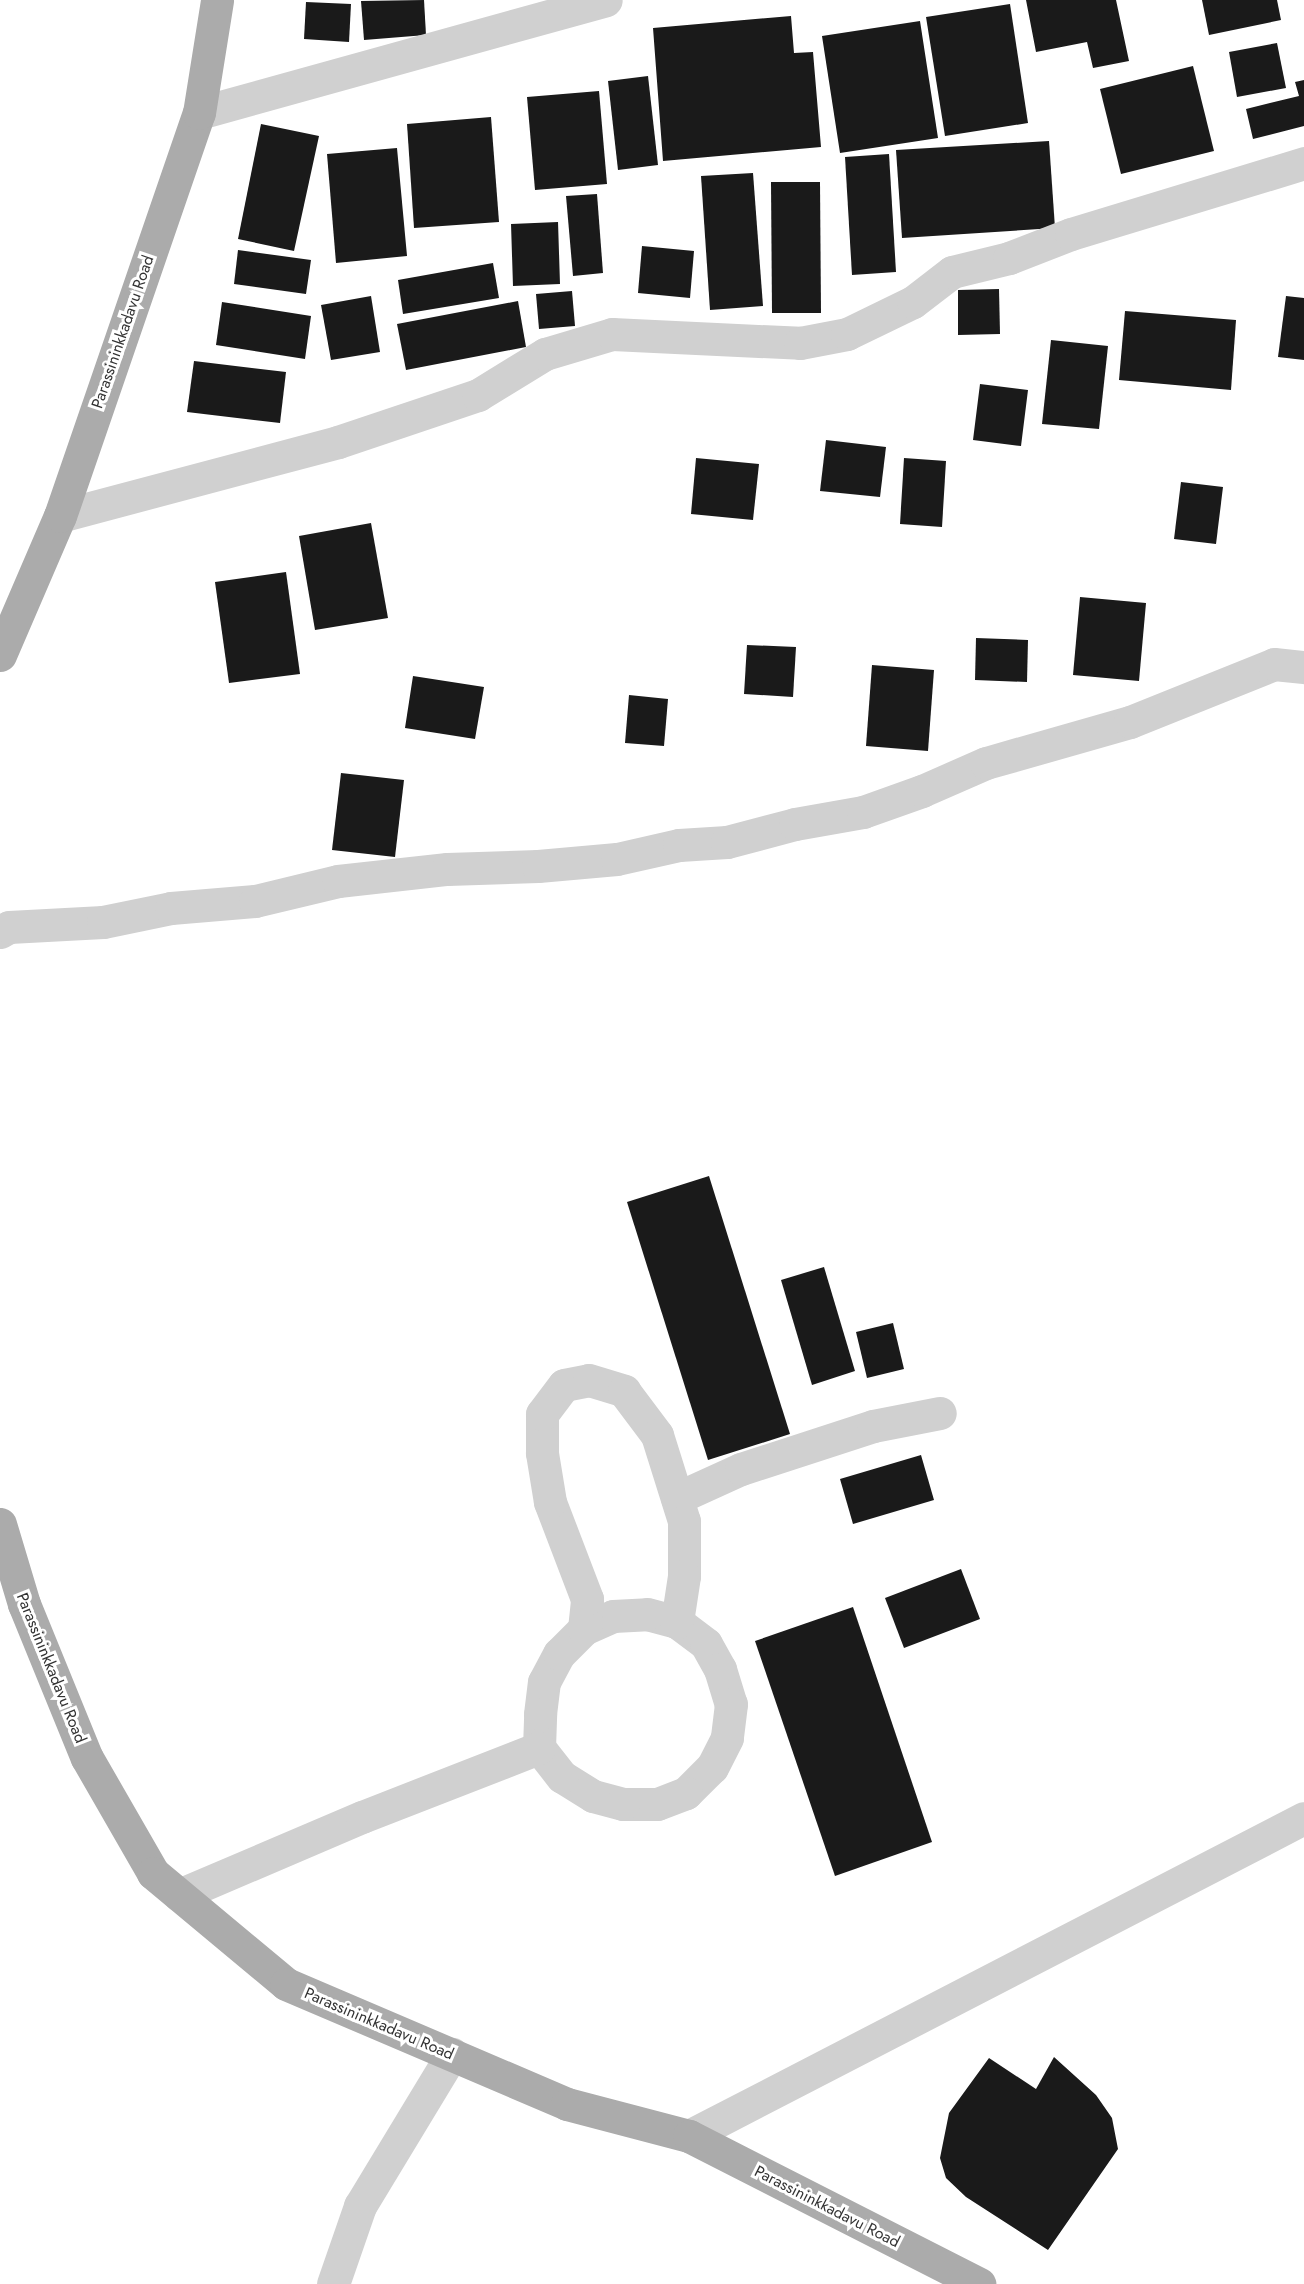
<!DOCTYPE html>
<style>
body{margin:0}
#map{position:relative;width:1304px;height:2284px;overflow:hidden;background:#fff;font-family:Jost,sans-serif}
div>[style]{position:absolute}
[style*='--x']{left:calc(var(--x)*1px);top:calc(var(--y)*1px);width:calc(var(--w)*1px);rotate:calc(var(--a)*1deg)}
.building>*{inset:0;background:#1a1a1a}
.minor>*{height:33px;margin:-16.5px;padding:0 16.5px;transform-origin:16.5px;border-radius:16.5px;background:#d0d0d0}
.major>*{height:33px;margin:-16.5px;padding:0 16.5px;transform-origin:16.5px;border-radius:16.5px;background:#ababab}
span{translate:-50% -50%;white-space:nowrap;text-align:center;line-height:1.15;-webkit-text-stroke:6px #fff;paint-order:stroke}
.street-label{font-size:16px;color:#333}
</style>
<div id="map">
<div class="building">
<div style="clip-path:polygon(424px 0,426px 35px,364px 40px,361px 1px)"></div>
<div style="clip-path:polygon(1026px 0,1116px 0,1129px 61px,1093px 68px,1087px 42px,1036px 52px)"></div>
<div style="clip-path:polygon(1202px 0,1277px 0,1281px 20px,1209px 35px)"></div>
<div style="clip-path:polygon(306px 2px,351px 4px,349px 42px,304px 39px)"></div>
<div style="clip-path:polygon(1010px 4px,1028px 123px,945px 136px,926px 17px)"></div>
<div style="clip-path:polygon(791px 16px,794px 53px,813px 52px,821px 147px,663px 161px,653px 28px)"></div>
<div style="clip-path:polygon(920px 21px,938px 138px,840px 153px,822px 36px)"></div>
<div style="clip-path:polygon(1277px 43px,1286px 88px,1237px 97px,1229px 52px)"></div>
<div style="clip-path:polygon(1193px 66px,1214px 151px,1121px 174px,1100px 89px)"></div>
<div style="clip-path:polygon(648px 76px,658px 165px,618px 170px,608px 81px)"></div>
<div style="clip-path:polygon(1304px 80px,1304px 126px,1253px 139px,1246px 109px,1299px 96px,1295px 82px)"></div>
<div style="clip-path:polygon(599px 91px,607px 184px,535px 190px,527px 97px)"></div>
<div style="clip-path:polygon(491px 117px,499px 222px,414px 228px,407px 124px)"></div>
<div style="clip-path:polygon(261px 124px,319px 136px,294px 251px,238px 239px)"></div>
<div style="clip-path:polygon(1049px 141px,1055px 228px,902px 238px,896px 150px)"></div>
<div style="clip-path:polygon(397px 148px,407px 256px,336px 263px,327px 154px)"></div>
<div style="clip-path:polygon(889px 154px,896px 272px,852px 275px,845px 157px)"></div>
<div style="clip-path:polygon(753px 173px,763px 306px,710px 310px,701px 176px)"></div>
<div style="clip-path:polygon(771px 182px,820px 182px,821px 313px,772px 313px)"></div>
<div style="clip-path:polygon(597px 194px,603px 273px,573px 276px,566px 196px)"></div>
<div style="clip-path:polygon(558px 222px,560px 284px,513px 286px,511px 224px)"></div>
<div style="clip-path:polygon(642px 246px,694px 251px,690px 298px,638px 293px)"></div>
<div style="clip-path:polygon(238px 250px,311px 260px,306px 294px,234px 284px)"></div>
<div style="clip-path:polygon(493px 263px,499px 298px,403px 314px,398px 280px)"></div>
<div style="clip-path:polygon(999px 289px,1000px 334px,958px 335px,958px 290px)"></div>
<div style="clip-path:polygon(572px 291px,575px 326px,539px 329px,536px 294px)"></div>
<div style="clip-path:polygon(371px 296px,380px 352px,331px 360px,321px 305px)"></div>
<div style="clip-path:polygon(1286px 296px,1304px 298px,1304px 360px,1278px 357px)"></div>
<div style="clip-path:polygon(518px 301px,526px 347px,406px 370px,397px 324px)"></div>
<div style="clip-path:polygon(222px 302px,311px 316px,305px 359px,216px 345px)"></div>
<div style="clip-path:polygon(1125px 311px,1236px 320px,1231px 390px,1119px 380px)"></div>
<div style="clip-path:polygon(1051px 340px,1108px 346px,1099px 429px,1042px 424px)"></div>
<div style="clip-path:polygon(194px 361px,286px 372px,280px 423px,187px 412px)"></div>
<div style="clip-path:polygon(980px 384px,1028px 390px,1021px 446px,973px 440px)"></div>
<div style="clip-path:polygon(826px 440px,886px 447px,880px 497px,820px 491px)"></div>
<div style="clip-path:polygon(696px 458px,759px 464px,753px 520px,691px 514px)"></div>
<div style="clip-path:polygon(904px 458px,946px 461px,942px 527px,900px 524px)"></div>
<div style="clip-path:polygon(1181px 482px,1223px 487px,1216px 544px,1174px 539px)"></div>
<div style="clip-path:polygon(371px 523px,388px 618px,315px 630px,299px 536px)"></div>
<div style="clip-path:polygon(286px 572px,300px 674px,229px 683px,215px 582px)"></div>
<div style="clip-path:polygon(1080px 597px,1146px 603px,1139px 681px,1073px 675px)"></div>
<div style="clip-path:polygon(976px 638px,1028px 640px,1027px 682px,975px 680px)"></div>
<div style="clip-path:polygon(747px 645px,796px 647px,793px 697px,744px 694px)"></div>
<div style="clip-path:polygon(872px 665px,934px 670px,928px 751px,866px 746px)"></div>
<div style="clip-path:polygon(413px 676px,484px 687px,475px 739px,405px 728px)"></div>
<div style="clip-path:polygon(629px 695px,668px 699px,664px 746px,625px 743px)"></div>
<div style="clip-path:polygon(341px 773px,404px 780px,395px 857px,332px 850px)"></div>
<div style="clip-path:polygon(709px 1176px,790px 1434px,708px 1460px,627px 1202px)"></div>
<div style="clip-path:polygon(824px 1267px,855px 1371px,812px 1385px,781px 1280px)"></div>
<div style="clip-path:polygon(893px 1323px,904px 1369px,867px 1378px,856px 1332px)"></div>
<div style="clip-path:polygon(921px 1455px,934px 1500px,853px 1524px,840px 1479px)"></div>
<div style="clip-path:polygon(961px 1569px,980px 1619px,904px 1648px,885px 1598px)"></div>
<div style="clip-path:polygon(853px 1607px,932px 1842px,835px 1876px,755px 1641px)"></div>
<div style="clip-path:polygon(1054px 2057px,1096px 2095px,1112px 2118px,1118px 2149px,1048px 2250px,966px 2197px,946px 2178px,940px 2158px,949px 2113px,989px 2058px,1036px 2089px)"></div>
</div>
<div class="minor">
<div style="--x:199;--y:113;--w:422;--a:-15.5"></div>
<div style="--x:60;--y:516;--w:288;--a:-14.9"></div>
<div style="--x:338;--y:442;--w:148;--a:-18.6"></div>
<div style="--x:478;--y:395;--w:79;--a:-31.5"></div>
<div style="--x:545;--y:354;--w:70;--a:-16.6"></div>
<div style="--x:612;--y:334;--w:188;--a:2.7"></div>
<div style="--x:800;--y:343;--w:48;--a:-10.8"></div>
<div style="--x:847;--y:334;--w:73;--a:-25.9"></div>
<div style="--x:913;--y:302;--w:49;--a:-37.6"></div>
<div style="--x:952;--y:272;--w:59;--a:-13.8"></div>
<div style="--x:1009;--y:258;--w:66;--a:-21.2"></div>
<div style="--x:1071;--y:234;--w:244;--a:-16.9"></div>
<div style="--x:0;--y:932;--w:10;--a:-29"></div>
<div style="--x:9;--y:927;--w:94;--a:-3"></div>
<div style="--x:103;--y:922;--w:69;--a:-11.6"></div>
<div style="--x:171;--y:908;--w:84;--a:-4.8"></div>
<div style="--x:255;--y:901;--w:85;--a:-13.5"></div>
<div style="--x:338;--y:881;--w:110;--a:-6.3"></div>
<div style="--x:447;--y:869;--w:91;--a:-1.9"></div>
<div style="--x:538;--y:866;--w:79;--a:-5.1"></div>
<div style="--x:617;--y:859;--w:64;--a:-12.7"></div>
<div style="--x:679;--y:845;--w:48;--a:-3.6"></div>
<div style="--x:727;--y:842;--w:70;--a:-14.8"></div>
<div style="--x:795;--y:824;--w:69;--a:-10"></div>
<div style="--x:863;--y:812;--w:63;--a:-19.6"></div>
<div style="--x:922;--y:791;--w:70;--a:-23.6"></div>
<div style="--x:986;--y:763;--w:150;--a:-15.9"></div>
<div style="--x:1130;--y:722;--w:155;--a:-21.9"></div>
<div style="--x:1274;--y:664;--w:30;--a:6"></div>
<div style="--x:677;--y:1498;--w:70;--a:-24.4"></div>
<div style="--x:741;--y:1469;--w:139;--a:-18"></div>
<div style="--x:873;--y:1426;--w:68;--a:-11"></div>
<div style="--x:647;--y:1614;--w:31;--a:15"></div>
<div style="--x:677;--y:1622;--w:36;--a:37"></div>
<div style="--x:706;--y:1644;--w:29;--a:61"></div>
<div style="--x:720;--y:1669;--w:37;--a:73"></div>
<div style="--x:731;--y:1704;--w:34;--a:97"></div>
<div style="--x:727;--y:1738;--w:33;--a:117"></div>
<div style="--x:712;--y:1767;--w:37;--a:135"></div>
<div style="--x:686;--y:1793;--w:31;--a:159"></div>
<div style="--x:657;--y:1804;--w:34;--a:180"></div>
<div style="--x:623;--y:1804;--w:31;--a:-165"></div>
<div style="--x:593;--y:1796;--w:36;--a:-148"></div>
<div style="--x:562;--y:1777;--w:37;--a:-128"></div>
<div style="--x:539;--y:1748;--w:34;--a:-88"></div>
<div style="--x:540;--y:1714;--w:32;--a:-83"></div>
<div style="--x:544;--y:1682;--w:32;--a:-62"></div>
<div style="--x:559;--y:1654;--w:35;--a:-45"></div>
<div style="--x:584;--y:1629;--w:32;--a:-24"></div>
<div style="--x:613;--y:1616;--w:34;--a:-3"></div>
<div style="--x:584;--y:1629;--w:30;--a:-84"></div>
<div style="--x:587;--y:1599;--w:104;--a:-110.9"></div>
<div style="--x:550;--y:1502;--w:50;--a:-99.3"></div>
<div style="--x:542;--y:1453;--w:39;--a:-90"></div>
<div style="--x:542;--y:1414;--w:36;--a:-53"></div>
<div style="--x:564;--y:1385;--w:25;--a:-11"></div>
<div style="--x:589;--y:1380;--w:37;--a:17"></div>
<div style="--x:624;--y:1391;--w:55;--a:53.1"></div>
<div style="--x:657;--y:1435;--w:90;--a:72.6"></div>
<div style="--x:684;--y:1521;--w:55;--a:90"></div>
<div style="--x:684;--y:1576;--w:47;--a:98.7"></div>
<div style="--x:179;--y:1895;--w:199;--a:-23.1"></div>
<div style="--x:362;--y:1817;--w:190;--a:-21.3"></div>
<div style="--x:689;--y:2136;--w:692;--a:-27.34"></div>
<div style="--x:333;--y:2284;--w:83;--a:-70.9"></div>
<div style="--x:360;--y:2206;--w:178;--a:-58.8"></div>
</div>
<div class="major">
<div style="--x:0;--y:655;--w:151;--a:-66.7"></div>
<div style="--x:60;--y:516;--w:426;--a:-71"></div>
<div style="--x:199;--y:113;--w:114;--a:-80.9"></div>
<div style="--x:0;--y:1524;--w:84;--a:73.3"></div>
<div style="--x:24;--y:1604;--w:166;--a:67.8"></div>
<div style="--x:87;--y:1758;--w:133;--a:60.1"></div>
<div style="--x:153;--y:1873;--w:173;--a:39.8"></div>
<div style="--x:286;--y:1984;--w:306;--a:23.1"></div>
<div style="--x:567;--y:2104;--w:126;--a:14.7"></div>
<div style="--x:689;--y:2136;--w:326;--a:27"></div>
</div>
<div class="street-label">
<span style="left:123px;top:332px;rotate:-71deg">Parassininkkadavu Road</span>
<span style="left:51px;top:1668px;rotate:68deg">Parassininkkadavu Road</span>
<span style="left:379px;top:2024px;rotate:23deg">Parassininkkadavu Road</span>
<span style="left:827px;top:2207px;rotate:27deg">Parassininkkadavu Road</span>
</div>
</div>
